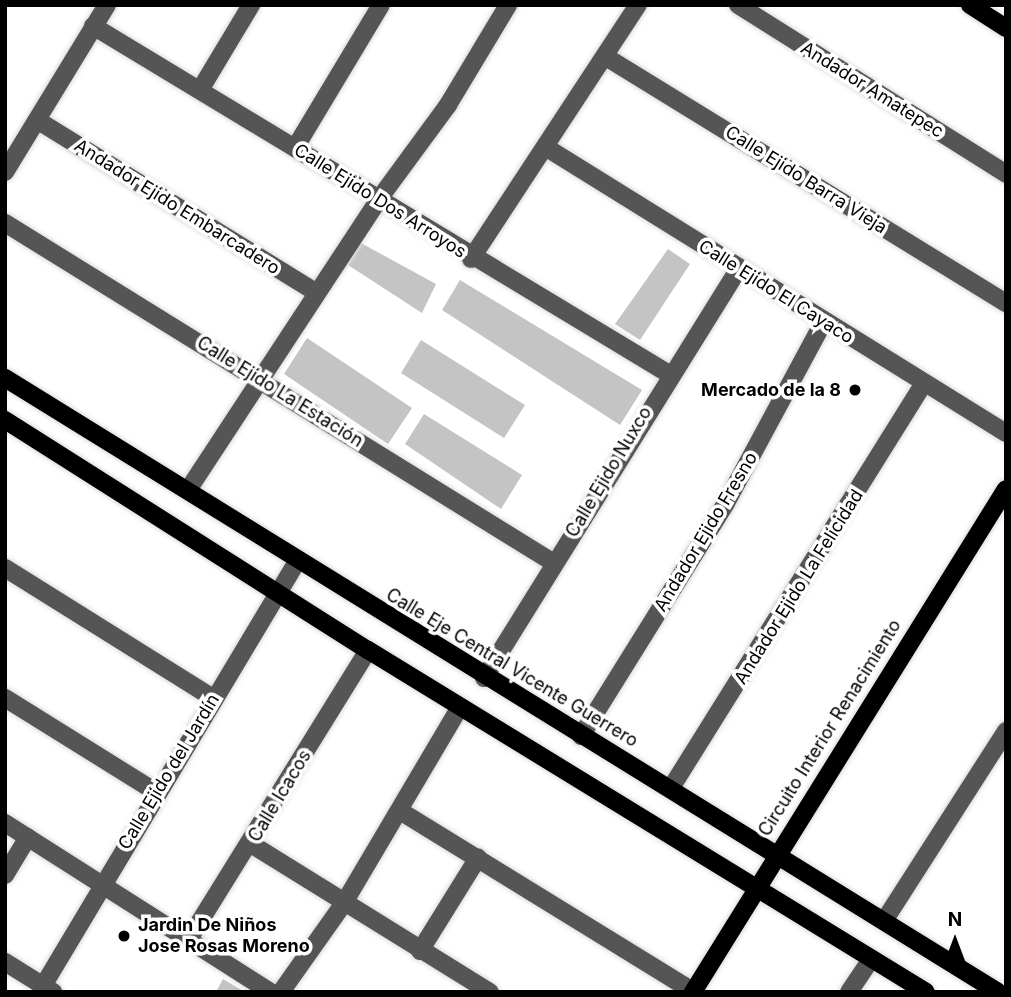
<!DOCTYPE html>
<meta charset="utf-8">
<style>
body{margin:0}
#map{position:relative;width:1011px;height:997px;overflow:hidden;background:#fff;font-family:Inter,sans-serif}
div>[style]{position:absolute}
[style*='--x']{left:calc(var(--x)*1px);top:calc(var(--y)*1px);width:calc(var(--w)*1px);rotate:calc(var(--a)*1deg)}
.building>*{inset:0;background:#c4c4c4}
.roads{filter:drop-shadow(0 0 2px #dbdbdb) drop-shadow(0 0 2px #dbdbdb)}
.minor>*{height:18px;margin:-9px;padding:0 9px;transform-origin:9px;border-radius:9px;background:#555}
.major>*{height:18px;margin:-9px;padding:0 9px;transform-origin:9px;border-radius:9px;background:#000}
.dots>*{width:19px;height:19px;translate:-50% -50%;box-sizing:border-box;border:4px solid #fff;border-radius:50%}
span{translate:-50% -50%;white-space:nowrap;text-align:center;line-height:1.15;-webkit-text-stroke:7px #fff;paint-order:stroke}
.street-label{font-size:18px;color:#000}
.poi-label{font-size:18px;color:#000;font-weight:700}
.right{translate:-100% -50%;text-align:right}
.left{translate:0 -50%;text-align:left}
.frame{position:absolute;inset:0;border:7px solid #000;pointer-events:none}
.north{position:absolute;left:920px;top:906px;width:70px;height:70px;-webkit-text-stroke:5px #fff;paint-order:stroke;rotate:0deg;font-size:19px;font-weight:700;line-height:28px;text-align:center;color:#000}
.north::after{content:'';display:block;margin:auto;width:24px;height:32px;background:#000;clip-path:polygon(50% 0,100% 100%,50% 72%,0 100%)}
</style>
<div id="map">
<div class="building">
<div style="clip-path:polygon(361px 243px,436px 284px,422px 313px,348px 265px)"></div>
<div style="clip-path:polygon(668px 249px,690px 264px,640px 340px,615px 324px)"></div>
<div style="clip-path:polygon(460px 280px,642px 390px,620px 425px,442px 310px)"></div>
<div style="clip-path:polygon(307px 338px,412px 408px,388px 444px,284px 374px)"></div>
<div style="clip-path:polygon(421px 340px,525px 405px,504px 438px,401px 373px)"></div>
<div style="clip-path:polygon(424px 414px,522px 475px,501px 509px,405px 444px)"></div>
<div style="clip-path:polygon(223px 979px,245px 992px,216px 992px)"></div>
</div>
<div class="roads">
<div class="minor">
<div style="--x:738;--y:5;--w:317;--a:32.2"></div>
<div style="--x:93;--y:26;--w:673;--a:31.14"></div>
<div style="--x:606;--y:57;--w:470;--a:31.6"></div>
<div style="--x:200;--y:90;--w:99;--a:-59"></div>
<div style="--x:37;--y:120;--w:329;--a:31.7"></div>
<div style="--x:295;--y:148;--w:167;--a:-59"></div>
<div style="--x:547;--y:148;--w:540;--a:31.84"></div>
<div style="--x:5;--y:172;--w:196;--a:-58.6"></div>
<div style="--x:5;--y:223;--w:646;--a:31.77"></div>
<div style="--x:471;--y:259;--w:304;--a:-56.7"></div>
<div style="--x:188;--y:490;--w:348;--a:-56.7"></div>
<div style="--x:379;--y:199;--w:117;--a:-53.7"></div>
<div style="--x:448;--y:105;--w:117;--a:-59"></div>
<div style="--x:5;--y:568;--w:245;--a:32"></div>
<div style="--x:484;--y:678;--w:482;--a:-58.1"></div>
<div style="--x:5;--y:698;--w:178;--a:31.9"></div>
<div style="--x:581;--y:736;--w:274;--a:-58.1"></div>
<div style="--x:726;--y:503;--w:204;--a:-61.7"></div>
<div style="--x:671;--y:788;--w:476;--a:-58"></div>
<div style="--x:400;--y:811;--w:344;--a:31.6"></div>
<div style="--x:5;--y:823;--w:314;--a:32.5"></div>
<div style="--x:251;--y:844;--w:281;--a:31.8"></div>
<div style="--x:5;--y:875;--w:44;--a:-58.8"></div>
<div style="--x:884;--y:921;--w:226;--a:-57.3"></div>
<div style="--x:189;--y:939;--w:340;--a:-58.2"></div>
<div style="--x:420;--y:951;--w:110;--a:-58.1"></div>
<div style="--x:5;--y:962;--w:57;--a:32"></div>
<div style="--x:43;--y:986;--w:496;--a:-59.1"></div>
<div style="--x:281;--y:992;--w:109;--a:-54.7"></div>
<div style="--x:344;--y:903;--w:228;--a:-59.4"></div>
<div style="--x:849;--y:992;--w:40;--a:-56"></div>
</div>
<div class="major">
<div style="--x:970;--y:5;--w:43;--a:32.6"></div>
<div style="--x:5;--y:378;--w:1167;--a:31.73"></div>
<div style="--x:5;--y:420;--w:430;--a:32.4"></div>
<div style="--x:368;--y:650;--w:654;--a:31.5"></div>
<div style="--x:693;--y:992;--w:592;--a:-58.11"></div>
</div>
</div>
<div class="dots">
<div style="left:855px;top:390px;background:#000"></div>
<div style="left:124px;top:936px;background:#000"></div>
</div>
<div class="street-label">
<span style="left:872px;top:90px;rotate:32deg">Andador Amatepec</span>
<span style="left:806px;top:180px;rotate:32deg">Calle Ejido Barra Vieja</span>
<span style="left:380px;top:201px;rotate:32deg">Calle Ejido Dos Arroyos</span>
<span style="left:177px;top:207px;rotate:32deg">Andador Ejido Embarcadero</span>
<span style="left:776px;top:292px;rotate:32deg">Calle Ejido El Cayaco</span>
<span style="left:280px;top:392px;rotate:32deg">Calle Ejido La Estación</span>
<span style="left:609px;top:472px;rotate:-59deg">Calle Ejido Nuxco</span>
<span style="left:706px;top:532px;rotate:-59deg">Andador Ejido Fresno</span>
<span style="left:799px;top:587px;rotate:-58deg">Andador Ejido La Felicidad</span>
<span style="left:512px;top:668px;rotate:31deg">Calle Eje Central Vicente Guerrero</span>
<span style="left:830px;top:728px;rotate:-58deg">Circuito Interior Renacimiento</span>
<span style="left:169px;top:772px;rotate:-59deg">Calle Ejido del Jardín</span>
<span style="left:280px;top:796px;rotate:-59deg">Calle Icacos</span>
</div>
<div class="poi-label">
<span class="right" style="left:841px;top:390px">Mercado de la 8</span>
<span class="left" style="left:138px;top:936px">Jardin De Niños<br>Jose Rosas Moreno</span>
</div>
<div class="frame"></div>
<div class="north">N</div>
</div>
